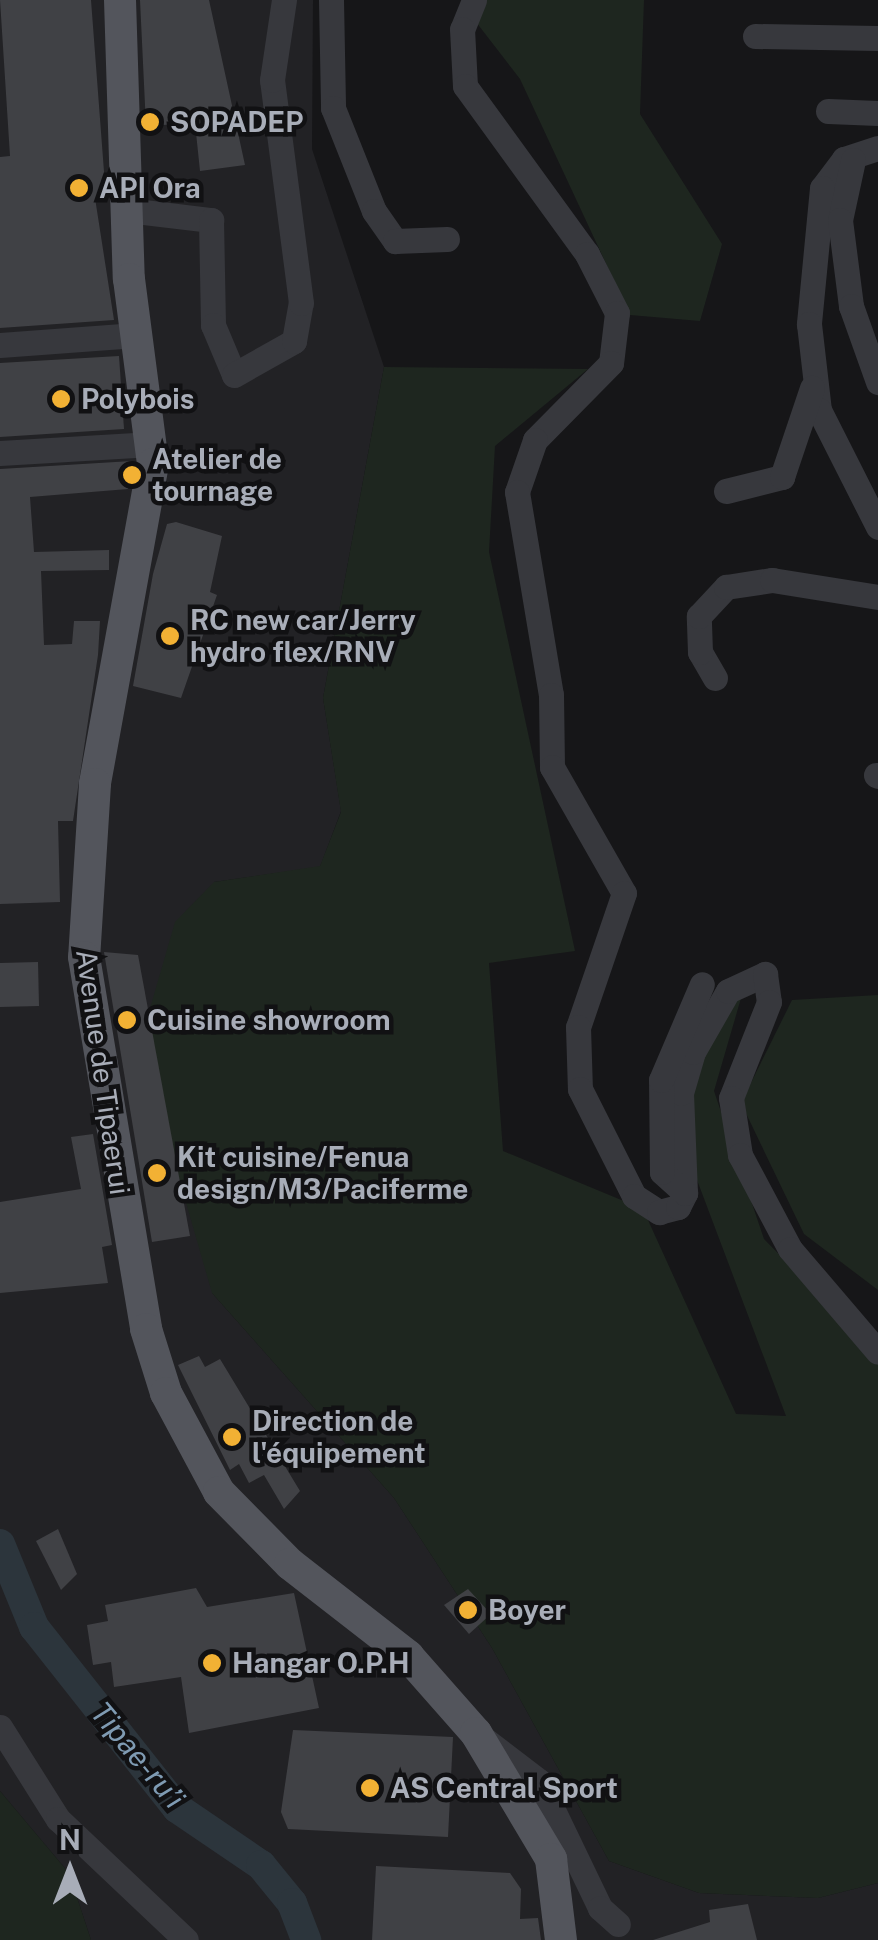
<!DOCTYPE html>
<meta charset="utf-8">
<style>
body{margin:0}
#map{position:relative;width:878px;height:1940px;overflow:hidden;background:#161618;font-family:"Public Sans",sans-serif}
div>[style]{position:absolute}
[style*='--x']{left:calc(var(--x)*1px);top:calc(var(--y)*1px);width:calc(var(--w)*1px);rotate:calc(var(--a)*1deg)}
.built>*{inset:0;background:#222225}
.green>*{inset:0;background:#1e261f}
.river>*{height:30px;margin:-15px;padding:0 15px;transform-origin:15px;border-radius:15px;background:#2c353c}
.building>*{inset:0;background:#404145}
.minor>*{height:25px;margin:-12.5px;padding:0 12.5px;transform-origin:12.5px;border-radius:12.5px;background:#37383d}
.major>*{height:32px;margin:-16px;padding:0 16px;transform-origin:16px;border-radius:16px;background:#53555c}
.dots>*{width:28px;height:28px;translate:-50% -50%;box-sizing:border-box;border:5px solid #111113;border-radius:50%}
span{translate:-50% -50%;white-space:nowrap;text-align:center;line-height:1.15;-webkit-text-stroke:9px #111113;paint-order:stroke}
.poi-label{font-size:28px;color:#a8adb8;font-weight:700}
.left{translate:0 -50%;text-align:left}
.street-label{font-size:28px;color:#a8adb8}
.water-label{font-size:30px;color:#7f9bb3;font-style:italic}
.north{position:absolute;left:20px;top:1820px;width:100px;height:100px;-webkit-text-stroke:8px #111113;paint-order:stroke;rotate:0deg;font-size:28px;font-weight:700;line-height:40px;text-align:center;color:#a8adb8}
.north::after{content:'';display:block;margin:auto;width:35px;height:45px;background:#a8adb8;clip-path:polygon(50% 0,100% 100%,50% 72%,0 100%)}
</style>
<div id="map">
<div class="built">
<div style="clip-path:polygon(0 0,313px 0,312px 149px,384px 367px,323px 698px,341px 811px,320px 867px,214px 882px,212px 1293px,394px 1498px,492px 1648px,609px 1861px,699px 1893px,818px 1898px,878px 1883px,878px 1940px,91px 1940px,69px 1873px,0 1791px)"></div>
</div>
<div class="green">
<div style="clip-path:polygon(484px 0,644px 0,640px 114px,722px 244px,700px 321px,630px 315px,520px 79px,476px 22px)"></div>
<div style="clip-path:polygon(384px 367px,588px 369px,495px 446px,489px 552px,575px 951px,489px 963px,503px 1151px,643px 1209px,736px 1414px,786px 1416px,697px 1180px,684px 1098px,703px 1033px,746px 981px,714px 1091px,764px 1239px,878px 1355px,878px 1883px,818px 1898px,699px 1893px,609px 1861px,492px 1648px,394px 1498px,212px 1293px,140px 1043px,175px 922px,214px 882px,320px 866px,341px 812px,323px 698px)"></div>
<div style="clip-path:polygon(878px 995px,878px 1290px,804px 1234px,741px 1103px,792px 1000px)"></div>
<div style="clip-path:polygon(0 1791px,69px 1873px,91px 1940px,0 1940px)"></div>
</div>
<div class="river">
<div style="--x:0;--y:1544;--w:90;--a:67.7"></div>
<div style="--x:34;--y:1627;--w:231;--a:51.7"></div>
<div style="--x:177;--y:1808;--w:102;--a:34.2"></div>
<div style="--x:261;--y:1865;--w:49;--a:50.8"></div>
<div style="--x:292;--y:1903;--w:40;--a:69"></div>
</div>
<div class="building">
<div style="clip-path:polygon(0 0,91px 0,106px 198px,95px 198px,114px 320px,0 328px,0 157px,10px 156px)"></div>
<div style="clip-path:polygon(140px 0,209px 0,245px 165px,200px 171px,195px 123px,146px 126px)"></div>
<div style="clip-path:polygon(119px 356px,124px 429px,0 437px,0 363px)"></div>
<div style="clip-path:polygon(132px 461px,128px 489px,30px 497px,34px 552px,109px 550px,109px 570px,41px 571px,44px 645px,72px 644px,74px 621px,100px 621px,98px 655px,73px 821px,58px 821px,60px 902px,0 904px,0 469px)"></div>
<div style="clip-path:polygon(176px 522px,222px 536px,210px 592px,217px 595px,181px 698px,133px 686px,153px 574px,167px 524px)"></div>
<div style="clip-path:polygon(104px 952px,138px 955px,190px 1236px,152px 1242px)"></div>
<div style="clip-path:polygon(38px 962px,39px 1006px,0 1007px,0 963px)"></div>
<div style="clip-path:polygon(93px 1134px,112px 1245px,102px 1247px,108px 1283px,0 1293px,0 1202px,81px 1189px,71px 1137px)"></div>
<div style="clip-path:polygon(199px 1356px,205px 1367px,220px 1359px,300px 1491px,284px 1509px,264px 1475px,249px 1483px,239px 1464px,230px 1470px,178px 1365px)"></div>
<div style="clip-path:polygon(58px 1529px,77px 1574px,61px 1590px,36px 1541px)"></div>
<div style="clip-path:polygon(196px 1588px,207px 1607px,294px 1593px,319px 1708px,189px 1733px,181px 1677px,114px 1687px,111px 1662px,93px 1665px,87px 1625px,108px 1621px,105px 1605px)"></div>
<div style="clip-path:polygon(468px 1589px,491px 1614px,469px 1634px,444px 1605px)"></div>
<div style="clip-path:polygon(293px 1730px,453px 1737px,448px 1837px,288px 1829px,281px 1812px)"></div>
<div style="clip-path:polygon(376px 1866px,510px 1873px,521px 1889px,520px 1919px,538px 1918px,541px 1940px,372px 1940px)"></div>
<div style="clip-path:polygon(748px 1904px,757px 1940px,653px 1940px,710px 1922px,709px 1910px)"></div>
</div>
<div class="minor">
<div style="--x:331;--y:0;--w:108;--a:88.9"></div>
<div style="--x:333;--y:108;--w:111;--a:68.3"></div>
<div style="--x:374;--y:211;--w:37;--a:55"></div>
<div style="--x:395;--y:241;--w:52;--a:-2.2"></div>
<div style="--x:474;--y:0;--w:31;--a:112"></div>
<div style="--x:462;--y:29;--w:57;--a:87"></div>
<div style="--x:465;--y:86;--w:208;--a:54"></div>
<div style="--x:587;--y:254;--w:66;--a:63"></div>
<div style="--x:617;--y:313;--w:50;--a:96.8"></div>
<div style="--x:611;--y:363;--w:108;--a:134.6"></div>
<div style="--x:535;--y:440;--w:55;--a:109.1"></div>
<div style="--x:517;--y:492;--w:206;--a:80.5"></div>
<div style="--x:551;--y:695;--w:72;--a:89.2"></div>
<div style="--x:552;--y:767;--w:145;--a:60.3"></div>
<div style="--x:624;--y:893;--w:142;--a:108.9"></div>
<div style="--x:578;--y:1027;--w:62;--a:88.2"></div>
<div style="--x:580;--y:1089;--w:120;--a:63.2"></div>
<div style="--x:634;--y:1196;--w:30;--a:33"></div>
<div style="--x:659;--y:1212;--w:20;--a:-15"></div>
<div style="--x:678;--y:1207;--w:16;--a:-63"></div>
<div style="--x:685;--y:1193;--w:100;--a:-92.3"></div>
<div style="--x:681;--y:1093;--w:43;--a:-73.7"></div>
<div style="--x:693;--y:1052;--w:70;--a:-60.2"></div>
<div style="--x:728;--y:991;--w:41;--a:-24.7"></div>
<div style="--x:765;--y:974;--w:28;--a:82"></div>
<div style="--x:769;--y:1002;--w:103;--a:111.6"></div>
<div style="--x:731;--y:1098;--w:58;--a:81"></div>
<div style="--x:740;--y:1155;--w:106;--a:62"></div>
<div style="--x:790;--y:1249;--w:135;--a:49.5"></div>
<div style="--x:755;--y:36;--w:123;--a:0.9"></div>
<div style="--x:828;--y:111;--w:50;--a:2.3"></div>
<div style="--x:878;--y:148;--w:36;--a:162"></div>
<div style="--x:844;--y:159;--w:36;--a:127"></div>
<div style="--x:822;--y:188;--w:137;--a:95.5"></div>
<div style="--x:809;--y:324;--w:87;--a:83.4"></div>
<div style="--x:819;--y:410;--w:131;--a:63.2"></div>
<div style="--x:853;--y:160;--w:61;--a:102.2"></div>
<div style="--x:840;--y:220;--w:87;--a:82.7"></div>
<div style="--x:851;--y:306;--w:81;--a:70.4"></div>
<div style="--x:127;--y:210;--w:85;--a:6.8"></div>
<div style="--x:211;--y:220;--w:105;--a:88.9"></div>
<div style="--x:213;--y:325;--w:54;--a:67.2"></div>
<div style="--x:234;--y:375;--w:69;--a:-29.5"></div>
<div style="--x:294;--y:341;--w:39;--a:-80"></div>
<div style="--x:301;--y:303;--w:225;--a:-97.4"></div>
<div style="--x:272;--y:80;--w:81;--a:-81.5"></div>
<div style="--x:0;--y:345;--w:136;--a:-4.2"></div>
<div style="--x:0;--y:453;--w:152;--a:-3.4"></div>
<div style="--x:726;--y:491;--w:58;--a:-14"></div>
<div style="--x:782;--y:477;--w:94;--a:-71.4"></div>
<div style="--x:715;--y:678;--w:30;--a:-120"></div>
<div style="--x:700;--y:652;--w:36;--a:-92"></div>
<div style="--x:699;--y:616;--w:40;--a:-47"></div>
<div style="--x:726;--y:587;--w:47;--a:-8.7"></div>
<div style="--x:772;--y:580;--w:107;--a:9.1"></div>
<div style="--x:876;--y:775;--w:2;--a:27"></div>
<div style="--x:685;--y:1193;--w:31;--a:-138"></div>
<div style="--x:662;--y:1172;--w:92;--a:-90.6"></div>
<div style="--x:661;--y:1080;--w:104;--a:-66.9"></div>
<div style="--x:0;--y:1727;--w:109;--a:57.8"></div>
<div style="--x:58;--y:1819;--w:176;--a:43.4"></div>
<div style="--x:476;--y:1733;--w:79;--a:37.3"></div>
<div style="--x:539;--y:1781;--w:141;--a:64.3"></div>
<div style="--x:600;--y:1908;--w:24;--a:42"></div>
</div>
<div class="major">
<div style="--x:120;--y:0;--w:279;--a:88.2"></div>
<div style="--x:129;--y:279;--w:187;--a:82.6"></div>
<div style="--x:153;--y:464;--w:325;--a:100.3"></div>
<div style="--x:95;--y:784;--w:173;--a:93.6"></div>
<div style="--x:84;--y:957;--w:377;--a:80.5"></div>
<div style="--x:146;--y:1329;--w:67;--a:72.6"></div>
<div style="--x:166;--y:1393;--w:112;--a:61.8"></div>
<div style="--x:219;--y:1492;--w:101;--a:45.4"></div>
<div style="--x:290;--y:1564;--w:150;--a:37.9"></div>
<div style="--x:408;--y:1656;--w:103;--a:48.6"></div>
<div style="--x:476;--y:1733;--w:147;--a:59.2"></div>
<div style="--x:551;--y:1859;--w:82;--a:83"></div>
</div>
<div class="dots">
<div style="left:150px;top:122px;background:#f2b134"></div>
<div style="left:79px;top:188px;background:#f2b134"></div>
<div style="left:61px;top:399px;background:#f2b134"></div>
<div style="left:132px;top:475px;background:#f2b134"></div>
<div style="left:170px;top:636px;background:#f2b134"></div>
<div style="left:127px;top:1020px;background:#f2b134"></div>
<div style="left:157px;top:1173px;background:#f2b134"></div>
<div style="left:232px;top:1437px;background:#f2b134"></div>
<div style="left:468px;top:1610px;background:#f2b134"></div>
<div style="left:212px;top:1663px;background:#f2b134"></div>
<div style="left:370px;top:1788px;background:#f2b134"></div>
</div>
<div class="poi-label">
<span class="left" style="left:170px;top:122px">SOPADEP</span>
<span class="left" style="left:99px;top:188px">API Ora</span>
<span class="left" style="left:81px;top:399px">Polybois</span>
<span class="left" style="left:152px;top:475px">Atelier de<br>tournage</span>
<span class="left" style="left:190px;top:636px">RC new car/Jerry<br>hydro flex/RNV</span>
<span class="left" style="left:147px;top:1020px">Cuisine showroom</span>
<span class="left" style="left:177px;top:1173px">Kit cuisine/Fenua<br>design/M3/Paciferme</span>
<span class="left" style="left:252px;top:1437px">Direction de<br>l'équipement</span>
<span class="left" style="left:488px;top:1610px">Boyer</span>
<span class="left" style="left:232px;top:1663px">Hangar O.P.H</span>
<span class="left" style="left:390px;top:1788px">AS Central Sport</span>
</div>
<div class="street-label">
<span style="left:103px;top:1072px;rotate:82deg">Avenue de Tipaerui</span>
</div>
<div class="water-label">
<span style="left:138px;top:1755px;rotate:50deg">Tipae-ru’i</span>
</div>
<div class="north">N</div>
</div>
